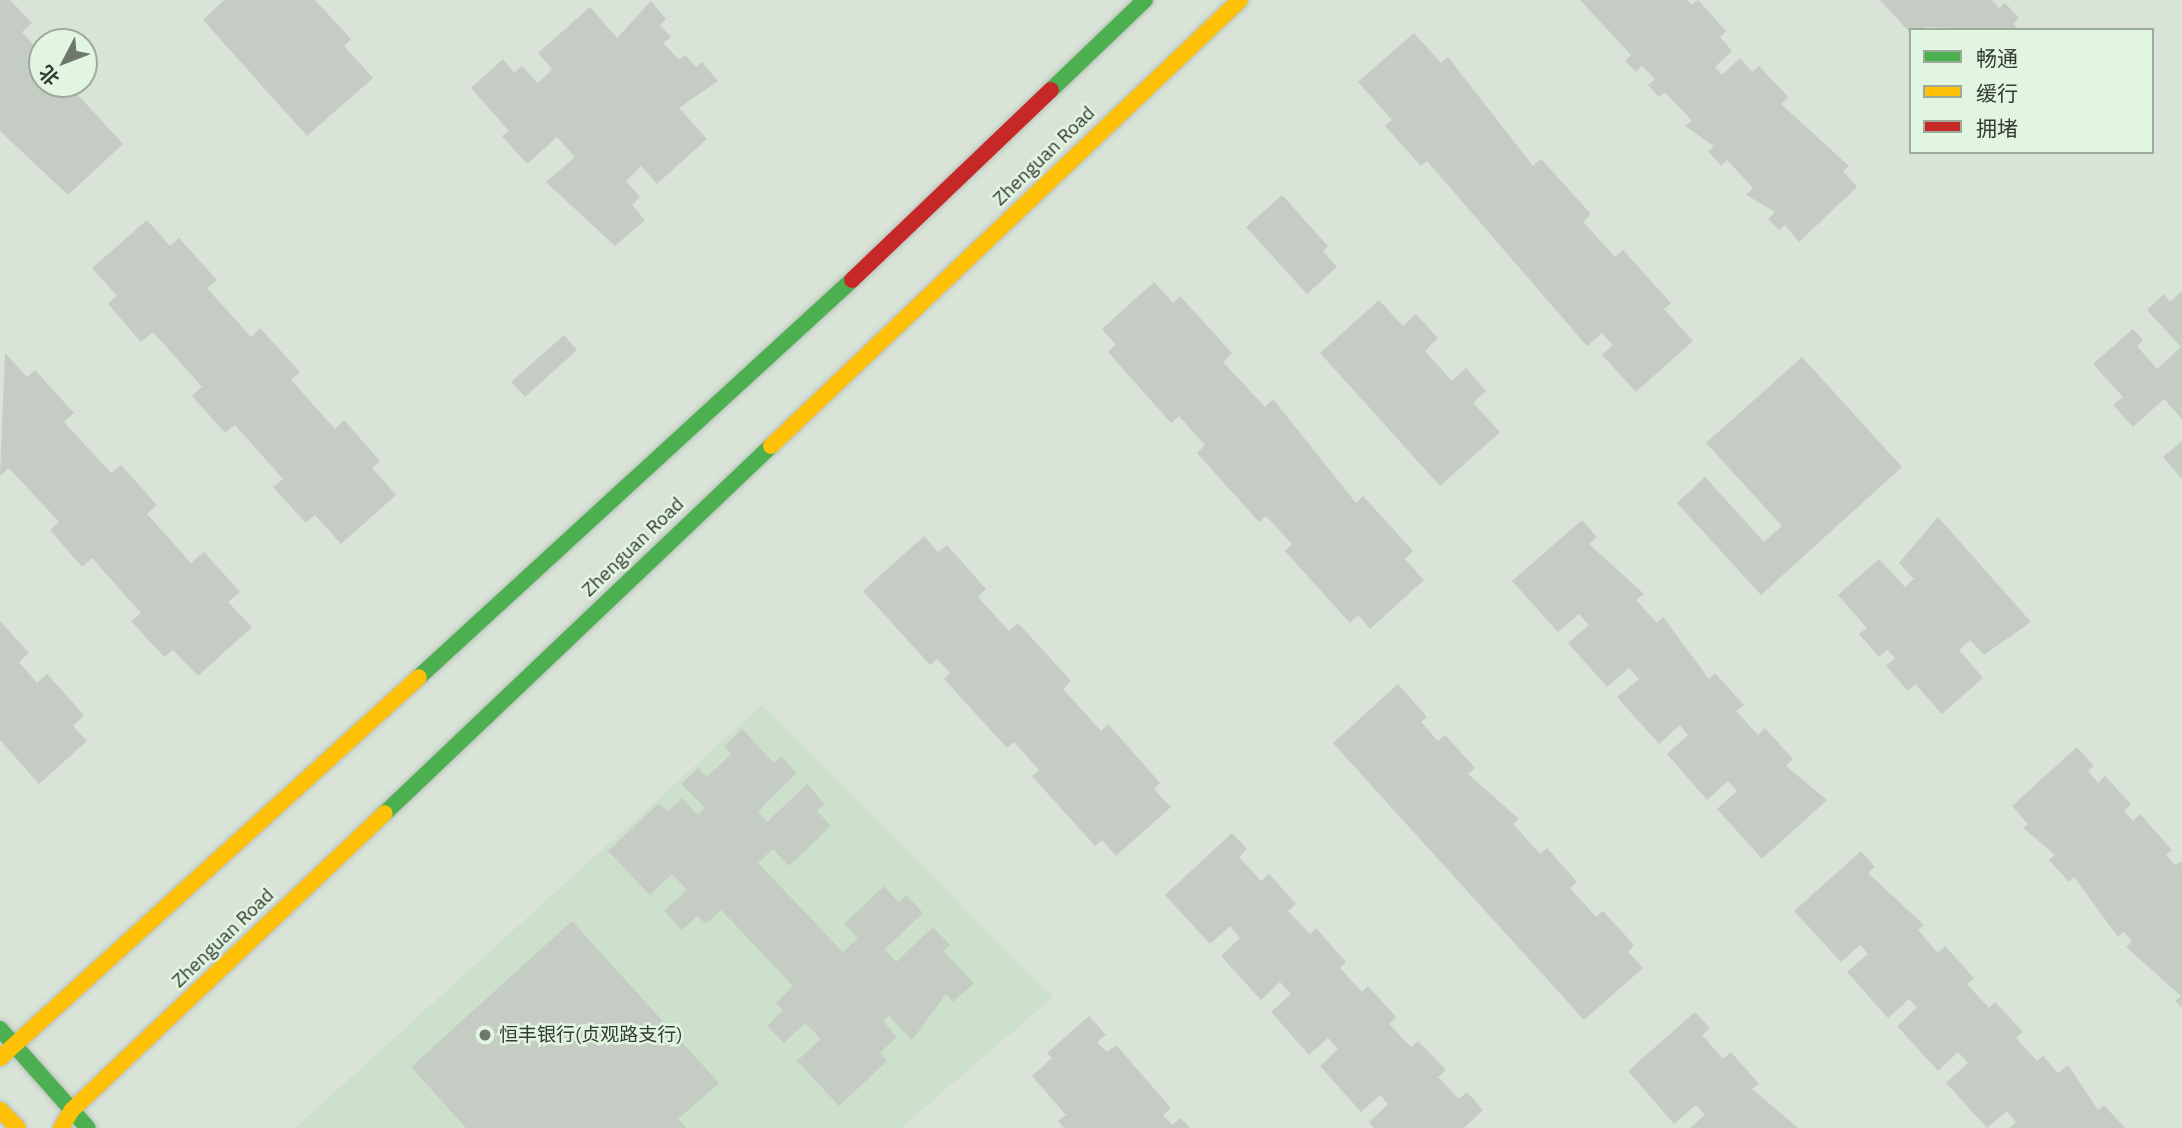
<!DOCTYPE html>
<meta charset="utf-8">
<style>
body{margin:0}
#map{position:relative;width:2182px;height:1128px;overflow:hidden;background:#d9e3d8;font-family:"IBM Plex Sans","Noto Sans SC",sans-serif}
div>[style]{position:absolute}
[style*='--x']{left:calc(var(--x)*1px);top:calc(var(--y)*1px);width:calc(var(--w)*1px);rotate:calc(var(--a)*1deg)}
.built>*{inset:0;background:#cde0cc}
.building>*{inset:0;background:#c5ccc4}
.roads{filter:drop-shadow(0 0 2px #b8c0b7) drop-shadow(0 0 2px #b8c0b7)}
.fast>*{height:16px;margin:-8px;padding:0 8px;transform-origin:8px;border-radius:8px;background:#4caf50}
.slow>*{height:16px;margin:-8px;padding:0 8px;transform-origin:8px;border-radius:8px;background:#ffc107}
.jam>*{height:16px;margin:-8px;padding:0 8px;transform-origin:8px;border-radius:8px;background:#c62828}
.dots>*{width:19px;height:19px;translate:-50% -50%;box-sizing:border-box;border:4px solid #e2f5e0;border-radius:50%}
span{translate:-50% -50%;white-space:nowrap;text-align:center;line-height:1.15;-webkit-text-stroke:5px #e2f5e0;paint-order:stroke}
.street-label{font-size:19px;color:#343b33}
.poi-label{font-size:19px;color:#343b33}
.left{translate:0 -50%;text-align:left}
.legend{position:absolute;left:1909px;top:28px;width:245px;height:126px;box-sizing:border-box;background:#e2f5e0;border:2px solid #9cab9b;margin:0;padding:9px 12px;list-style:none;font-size:21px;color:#343b33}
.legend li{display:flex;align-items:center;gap:14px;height:35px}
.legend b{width:35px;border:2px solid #9cab9b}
.north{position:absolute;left:28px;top:28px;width:70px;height:70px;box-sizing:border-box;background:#e2f5e0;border:2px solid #9cab9b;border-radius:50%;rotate:228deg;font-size:19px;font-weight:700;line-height:28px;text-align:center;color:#343b33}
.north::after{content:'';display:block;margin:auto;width:24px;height:32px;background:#6e766d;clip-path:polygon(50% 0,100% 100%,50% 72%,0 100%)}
</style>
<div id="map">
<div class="built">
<div style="clip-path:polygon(762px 705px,1053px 997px,901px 1128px,295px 1128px)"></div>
</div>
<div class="building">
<div style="clip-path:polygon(0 0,10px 0,32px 23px,22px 32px,42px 55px,42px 84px,68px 84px,123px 144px,68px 195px,0 131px)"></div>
<div style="clip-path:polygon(224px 0,315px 0,351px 39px,344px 46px,373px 78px,307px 136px,203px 20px)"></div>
<div style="clip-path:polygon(1580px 0,1687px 0,1692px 5px,1698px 0,1726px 31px,1720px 37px,1732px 51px,1715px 67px,1722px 75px,1740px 58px,1752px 72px,1759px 66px,1788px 97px,1781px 104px,1849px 166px,1843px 171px,1857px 187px,1799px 242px,1785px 225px,1779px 230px,1768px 219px,1775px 212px,1746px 195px,1753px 188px,1727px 160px,1721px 166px,1708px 151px,1714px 146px,1685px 126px,1692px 121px,1665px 92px,1659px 97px,1648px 85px,1655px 79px,1642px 66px,1636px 72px,1625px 61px,1631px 55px)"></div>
<div style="clip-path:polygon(1880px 0,1992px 0,1999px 8px,2005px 3px,2019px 18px,2013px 24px,2019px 30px,1927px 27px,1911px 34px)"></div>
<div style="clip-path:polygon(651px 1px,666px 19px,660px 25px,671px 37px,663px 43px,679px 60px,685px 55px,696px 67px,702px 62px,718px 81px,679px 108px,707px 139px,657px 184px,641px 166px,626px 181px,640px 197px,632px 205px,645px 220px,615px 246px,546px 182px,575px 157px,557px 137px,527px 164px,502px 136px,509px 131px,471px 88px,503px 59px,514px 73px,522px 66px,538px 83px,552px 69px,538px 53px,590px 7px,617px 38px)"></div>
<div style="clip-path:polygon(1414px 33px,1441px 63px,1448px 57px,1533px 166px,1541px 159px,1591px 214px,1583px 222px,1615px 257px,1623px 250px,1671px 303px,1664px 309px,1693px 341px,1636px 392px,1602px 355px,1613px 345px,1602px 333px,1587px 346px,1427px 161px,1421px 166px,1385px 126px,1392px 120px,1358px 82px)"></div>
<div style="clip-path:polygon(1282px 195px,1328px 246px,1323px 251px,1337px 267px,1307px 294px,1246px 227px)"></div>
<div style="clip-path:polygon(147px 220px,170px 246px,179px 238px,217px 280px,207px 288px,251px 337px,260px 328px,300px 372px,291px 380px,335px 429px,344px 420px,380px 461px,372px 468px,396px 495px,341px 544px,315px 515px,306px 523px,273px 487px,283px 479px,235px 425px,225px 433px,192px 396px,202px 387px,153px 332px,141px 342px,108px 304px,117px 296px,92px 268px)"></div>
<div style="clip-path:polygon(1154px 282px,1173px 303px,1180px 296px,1232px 353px,1223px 362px,1265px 407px,1273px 399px,1356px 503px,1363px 496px,1413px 551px,1405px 559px,1424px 580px,1370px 629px,1358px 615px,1350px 623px,1285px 551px,1292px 544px,1266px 516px,1259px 522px,1197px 453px,1205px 445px,1179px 416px,1171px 423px,1108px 352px,1116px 345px,1102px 329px)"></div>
<div style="clip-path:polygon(2182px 291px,2182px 419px,2164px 399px,2133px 427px,2113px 405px,2123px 397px,2093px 364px,2133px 329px,2143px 340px,2137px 346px,2157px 369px,2181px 347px,2147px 310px,2164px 294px,2170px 302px)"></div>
<div style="clip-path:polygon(1379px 300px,1403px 326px,1416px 314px,1438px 338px,1425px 351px,1452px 381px,1466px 368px,1486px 391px,1473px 403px,1500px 432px,1440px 486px,1320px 353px)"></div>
<div style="clip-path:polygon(564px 335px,577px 350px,525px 397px,511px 382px)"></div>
<div style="clip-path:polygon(5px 353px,27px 377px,35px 370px,74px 413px,64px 422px,111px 473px,121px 465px,157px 505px,147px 514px,191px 563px,204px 552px,240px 592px,228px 602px,252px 627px,198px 676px,173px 650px,164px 657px,131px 621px,141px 613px,92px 558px,82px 567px,50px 530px,59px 522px,9px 468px,0 476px)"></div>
<div style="clip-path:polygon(1802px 357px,1902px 467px,1761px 595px,1677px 503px,1705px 477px,1764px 542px,1782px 526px,1706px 443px)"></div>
<div style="clip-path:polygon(2182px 441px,2182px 479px,2163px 457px)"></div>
<div style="clip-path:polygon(1938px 517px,2031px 622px,1984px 655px,1970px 640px,1959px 650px,1983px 678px,1942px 714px,1915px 684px,1908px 691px,1886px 666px,1895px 658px,1887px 650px,1879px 657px,1859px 634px,1867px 628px,1838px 595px,1879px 559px,1905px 587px,1914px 579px,1899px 563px)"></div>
<div style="clip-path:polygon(1582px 520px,1597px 537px,1589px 544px,1644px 594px,1636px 600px,1657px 623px,1663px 617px,1709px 679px,1715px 673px,1744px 705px,1736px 711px,1758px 735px,1765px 728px,1793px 759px,1786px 766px,1827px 800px,1762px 859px,1717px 809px,1737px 791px,1728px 781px,1707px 800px,1667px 754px,1688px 735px,1680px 725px,1659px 744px,1617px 697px,1639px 679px,1629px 668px,1607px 687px,1568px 643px,1589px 625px,1579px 614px,1558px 632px,1512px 581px)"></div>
<div style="clip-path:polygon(924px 536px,938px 552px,947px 545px,986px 589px,978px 597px,1009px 631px,1018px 623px,1071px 681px,1063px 689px,1101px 731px,1108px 724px,1160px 783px,1154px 789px,1171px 807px,1116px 856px,1102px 840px,1095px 846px,1032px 776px,1039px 770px,1014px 742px,1007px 748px,944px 679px,950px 673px,937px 659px,930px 665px,863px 591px)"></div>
<div style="clip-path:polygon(0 621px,29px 653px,19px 662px,37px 683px,47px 674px,84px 715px,73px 726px,87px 741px,39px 784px,0 740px)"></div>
<div style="clip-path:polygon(1398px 684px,1427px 717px,1421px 722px,1438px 741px,1445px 735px,1475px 768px,1468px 774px,1519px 819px,1513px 824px,1540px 854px,1547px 848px,1577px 882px,1570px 888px,1596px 917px,1603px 911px,1634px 945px,1628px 952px,1643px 968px,1584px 1020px,1333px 743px)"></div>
<div style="clip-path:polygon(742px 729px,774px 763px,781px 756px,797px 773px,758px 811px,767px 822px,807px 784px,825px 804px,817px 811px,831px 826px,789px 866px,773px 849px,758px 863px,843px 952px,858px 938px,844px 924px,884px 886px,899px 903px,906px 895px,923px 913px,885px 949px,896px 962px,933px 927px,950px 945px,943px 951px,974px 983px,953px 1002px,946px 994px,912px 1040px,889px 1016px,883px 1021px,897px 1037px,880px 1053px,887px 1061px,839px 1106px,797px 1061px,821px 1039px,805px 1023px,784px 1043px,767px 1026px,783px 1010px,776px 1003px,793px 986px,721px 910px,706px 924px,697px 916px,682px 930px,664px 911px,687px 890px,672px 874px,650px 895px,608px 851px,659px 803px,668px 811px,682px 798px,698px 815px,705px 808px,681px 784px,698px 768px,707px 777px,731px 754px,724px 746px)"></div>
<div style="clip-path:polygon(2077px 747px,2094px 766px,2088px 771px,2098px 783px,2105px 776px,2131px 804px,2124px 811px,2133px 821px,2140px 814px,2172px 850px,2166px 855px,2175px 865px,2182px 861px,2182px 1008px,2175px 1001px,2181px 996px,2126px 947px,2132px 941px,2124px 932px,2118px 937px,2074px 877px,2069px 882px,2049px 860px,2055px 855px,2023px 828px,2028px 824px,2012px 806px)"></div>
<div style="clip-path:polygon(1232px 833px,1247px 849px,1239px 857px,1261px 881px,1269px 874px,1296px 904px,1288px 911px,1310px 934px,1316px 928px,1346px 962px,1340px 968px,1362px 992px,1368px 986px,1396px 1017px,1389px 1024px,1411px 1047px,1418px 1041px,1446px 1070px,1438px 1077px,1459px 1099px,1467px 1092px,1483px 1110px,1464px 1128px,1374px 1128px,1369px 1122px,1388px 1104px,1380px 1095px,1361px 1112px,1320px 1066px,1338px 1049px,1328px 1038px,1309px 1055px,1271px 1012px,1291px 994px,1280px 982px,1261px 1000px,1221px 956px,1240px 938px,1230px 926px,1210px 944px,1165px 895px)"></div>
<div style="clip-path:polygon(1861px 851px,1875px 867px,1868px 873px,1924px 925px,1918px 930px,1938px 953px,1945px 946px,1974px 978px,1967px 984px,1989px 1008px,1995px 1002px,2023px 1032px,2016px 1038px,2037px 1061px,2043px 1056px,2058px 1073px,2068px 1065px,2098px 1110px,2104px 1105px,2125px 1128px,2009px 1128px,2016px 1122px,2007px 1111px,1987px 1128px,1946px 1083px,1968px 1063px,1958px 1052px,1938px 1071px,1897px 1026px,1917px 1008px,1909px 999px,1888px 1018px,1847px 972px,1868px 954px,1860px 945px,1841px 962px,1794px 911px)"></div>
<div style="clip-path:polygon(572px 921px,719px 1083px,678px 1119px,686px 1128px,466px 1128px,411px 1067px)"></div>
<div style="clip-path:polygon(1695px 1012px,1710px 1028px,1702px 1035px,1723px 1059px,1731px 1052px,1759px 1084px,1752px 1089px,1798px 1128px,1690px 1128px,1705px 1115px,1696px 1105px,1674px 1124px,1628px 1071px)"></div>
<div style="clip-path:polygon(1089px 1016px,1106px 1035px,1097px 1042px,1107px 1052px,1116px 1045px,1171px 1108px,1163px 1115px,1172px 1125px,1181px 1118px,1190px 1128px,1064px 1128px,1058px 1121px,1066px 1115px,1032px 1076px,1052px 1058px,1047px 1053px)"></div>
</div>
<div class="roads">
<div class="fast">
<div style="--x:1051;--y:90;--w:130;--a:-43.8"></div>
<div style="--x:419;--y:677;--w:587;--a:-42.52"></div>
<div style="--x:385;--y:813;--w:533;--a:-43.55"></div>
<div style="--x:0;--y:1029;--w:132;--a:48.4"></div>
</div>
<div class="slow">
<div style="--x:771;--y:446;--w:647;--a:-43.56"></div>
<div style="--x:0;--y:1058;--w:566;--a:-42.28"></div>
<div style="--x:0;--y:1110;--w:25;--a:45"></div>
<div style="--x:61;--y:1128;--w:21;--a:-59"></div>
<div style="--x:72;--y:1110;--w:431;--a:-43.5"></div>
</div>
<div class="jam">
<div style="--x:852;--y:280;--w:275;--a:-43.7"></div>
</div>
</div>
<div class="dots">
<div style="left:485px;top:1035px;background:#6e766d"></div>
</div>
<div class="street-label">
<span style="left:1044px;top:156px;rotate:-44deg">Zhenguan Road</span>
<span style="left:633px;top:547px;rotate:-44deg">Zhenguan Road</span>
<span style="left:223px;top:938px;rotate:-44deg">Zhenguan Road</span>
</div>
<div class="poi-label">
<span class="left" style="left:499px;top:1035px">恒丰银行(贞观路支行)</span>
</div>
<ul class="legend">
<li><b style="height:9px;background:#4caf50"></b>畅通</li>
<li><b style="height:9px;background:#ffc107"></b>缓行</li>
<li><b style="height:9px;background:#c62828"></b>拥堵</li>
</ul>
<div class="north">北</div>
</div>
